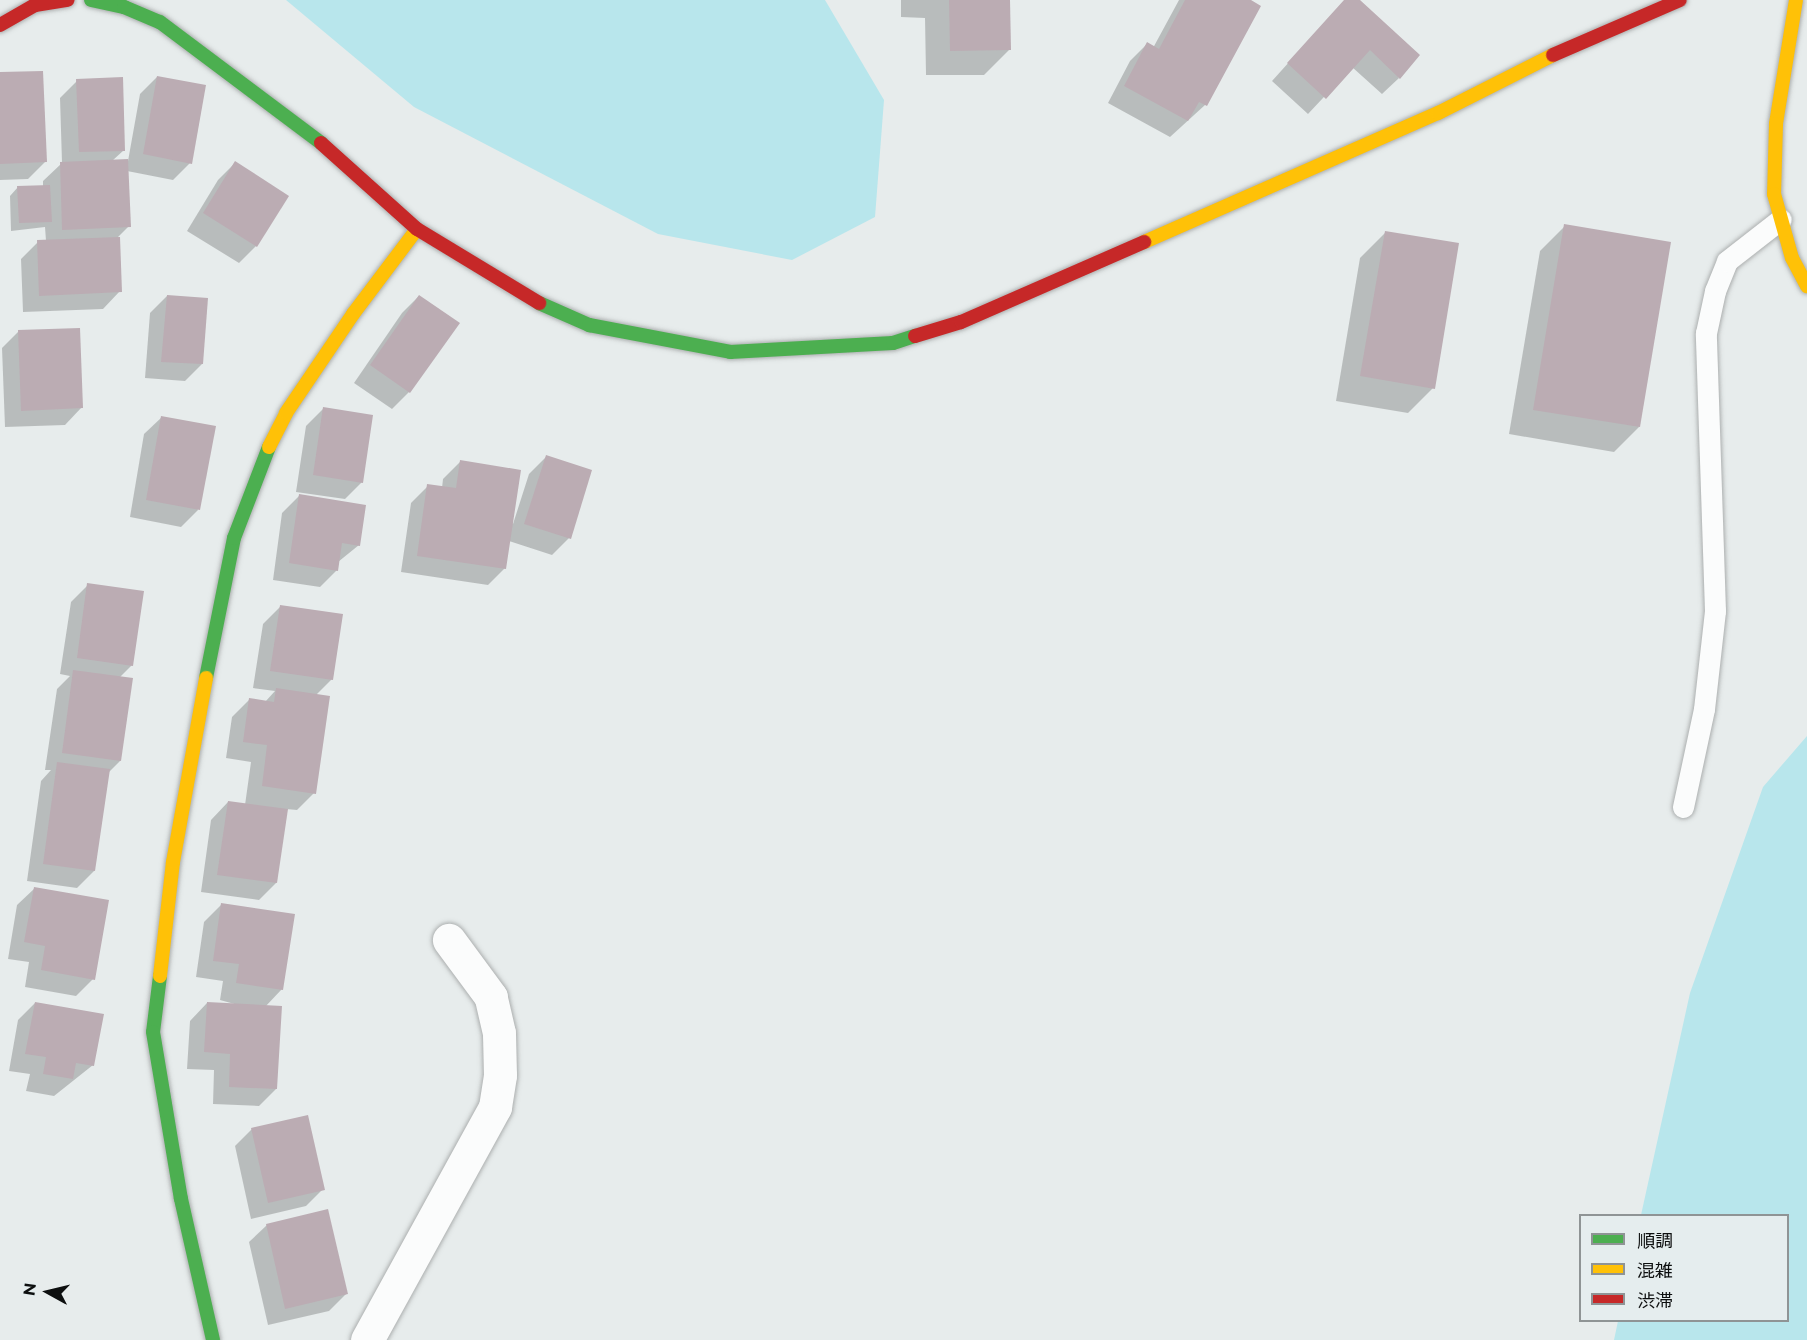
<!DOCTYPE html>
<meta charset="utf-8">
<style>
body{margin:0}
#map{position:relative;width:1807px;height:1340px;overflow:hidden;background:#e7ecec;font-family:Montserrat,"Noto Sans JP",sans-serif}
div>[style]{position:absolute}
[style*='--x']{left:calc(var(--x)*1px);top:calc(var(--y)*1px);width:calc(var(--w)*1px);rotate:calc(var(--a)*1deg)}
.green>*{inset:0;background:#b8e6ec}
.shadow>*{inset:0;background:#0003}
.building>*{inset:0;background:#bbacb3}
.roads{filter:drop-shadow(0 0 2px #acafaf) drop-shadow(0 0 2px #acafaf)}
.lane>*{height:21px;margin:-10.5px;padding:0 10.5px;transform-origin:10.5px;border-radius:10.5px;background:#fbfcfc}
.street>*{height:33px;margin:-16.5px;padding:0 16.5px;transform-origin:16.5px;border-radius:16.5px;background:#fbfcfc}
.fast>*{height:14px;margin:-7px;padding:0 7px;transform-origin:7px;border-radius:7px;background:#4caf50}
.slow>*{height:14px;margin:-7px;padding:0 7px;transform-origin:7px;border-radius:7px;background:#ffc107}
.jam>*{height:14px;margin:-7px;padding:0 7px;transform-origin:7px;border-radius:7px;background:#c62828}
span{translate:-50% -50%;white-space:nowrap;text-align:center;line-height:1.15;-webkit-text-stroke:4.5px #e5edee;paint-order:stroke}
.legend{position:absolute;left:1579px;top:1214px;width:210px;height:108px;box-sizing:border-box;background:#e5edee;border:2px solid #8f9495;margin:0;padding:8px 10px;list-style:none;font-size:18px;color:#0d0f0f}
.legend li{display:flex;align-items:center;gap:12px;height:30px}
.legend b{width:30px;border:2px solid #8f9495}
.north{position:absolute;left:18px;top:1262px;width:60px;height:60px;-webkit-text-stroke:4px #e5edee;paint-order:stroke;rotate:278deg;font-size:16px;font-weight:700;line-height:24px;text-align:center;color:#0d0f0f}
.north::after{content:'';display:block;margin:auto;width:21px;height:27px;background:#0d0f0f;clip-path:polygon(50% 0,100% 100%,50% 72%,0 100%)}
</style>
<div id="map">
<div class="green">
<div style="clip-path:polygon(286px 0,825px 0,884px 100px,875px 217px,792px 260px,658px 234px,414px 107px)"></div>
<div style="clip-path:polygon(1807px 736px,1807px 1340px,1614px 1340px,1618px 1321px,1788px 1320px,1788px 1216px,1641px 1215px,1690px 993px,1763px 787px)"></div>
</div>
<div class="shadow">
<div style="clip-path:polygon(901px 0,1009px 0,1009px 50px,984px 75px,926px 75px,925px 18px,901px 17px)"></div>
<div style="clip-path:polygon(1179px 0,1248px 0,1259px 6px,1205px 105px,1170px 137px,1108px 103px,1130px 61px,1147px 44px,1153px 48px)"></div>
<div style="clip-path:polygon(1345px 0,1358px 0,1399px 78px,1382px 94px,1352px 67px,1308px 114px,1272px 81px)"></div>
<div style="clip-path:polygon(0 74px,45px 162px,28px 179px,0 180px)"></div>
<div style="clip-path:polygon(157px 77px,190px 163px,173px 180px,127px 171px,129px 226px,118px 237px,120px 291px,103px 309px,23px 312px,21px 259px,38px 242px,46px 241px,45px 227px,11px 231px,10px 196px,18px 187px,43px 186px,43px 181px,62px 163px,60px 98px,77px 81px,124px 150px,112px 161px,128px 161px,140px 94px)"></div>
<div style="clip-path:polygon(235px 163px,256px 246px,239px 263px,187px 231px,218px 180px)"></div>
<div style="clip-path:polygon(1565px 226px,1639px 427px,1614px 452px,1509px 434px,1540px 251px)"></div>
<div style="clip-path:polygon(1385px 233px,1433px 388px,1408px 413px,1336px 401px,1360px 258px)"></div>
<div style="clip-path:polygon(167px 296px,202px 364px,185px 381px,145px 378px,150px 313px)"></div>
<div style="clip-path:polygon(419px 296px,458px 323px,409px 392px,392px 409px,354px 383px,402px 313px)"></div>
<div style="clip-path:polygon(19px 331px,82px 407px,65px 425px,5px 427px,2px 348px)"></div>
<div style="clip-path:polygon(324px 408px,362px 482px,345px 499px,296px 492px,306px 426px)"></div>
<div style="clip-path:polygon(162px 417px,198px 510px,181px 527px,130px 517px,144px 434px)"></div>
<div style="clip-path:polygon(546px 457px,569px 538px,552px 555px,509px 541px,505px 568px,488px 585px,401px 572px,411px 503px,428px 486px,442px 488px,443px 479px,460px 462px,513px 524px,529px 474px)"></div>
<div style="clip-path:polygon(299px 496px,359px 545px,338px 562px,337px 570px,320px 587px,273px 580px,282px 513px)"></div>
<div style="clip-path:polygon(88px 585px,132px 665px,119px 678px,120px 761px,108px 773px,94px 871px,77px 888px,27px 881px,41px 781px,51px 770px,45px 770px,57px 689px,70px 676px,60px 674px,71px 602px)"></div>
<div style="clip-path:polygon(280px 607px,332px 679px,316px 695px,314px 793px,297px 810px,286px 809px,276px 883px,259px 900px,201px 892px,211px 820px,228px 802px,245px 805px,251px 762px,226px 758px,232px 717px,249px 700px,265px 702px,275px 691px,253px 688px,263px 624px)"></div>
<div style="clip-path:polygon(35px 888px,93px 979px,76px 996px,25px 987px,29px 962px,8px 959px,17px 905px)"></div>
<div style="clip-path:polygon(221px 905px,282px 989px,265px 1007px,276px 1089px,259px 1106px,213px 1104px,214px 1070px,187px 1069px,190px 1021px,207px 1003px,238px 1005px,220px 1000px,223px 981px,196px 977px,204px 922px)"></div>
<div style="clip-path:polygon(35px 1003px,93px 1065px,54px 1096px,26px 1091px,30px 1074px,9px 1071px,18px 1020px)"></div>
<div style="clip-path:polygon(252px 1129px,323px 1189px,306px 1206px,251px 1219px,235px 1146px)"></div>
<div style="clip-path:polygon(267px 1225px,346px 1294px,329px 1311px,268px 1325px,249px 1242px)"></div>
</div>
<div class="building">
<div style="clip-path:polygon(949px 0,1010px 0,1011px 50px,950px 51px)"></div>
<div style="clip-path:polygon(1185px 0,1251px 0,1261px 6px,1207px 106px,1199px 102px,1188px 121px,1124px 86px,1147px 42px,1159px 49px)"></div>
<div style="clip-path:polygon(1344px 0,1360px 0,1420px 55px,1400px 79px,1370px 50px,1326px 99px,1287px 63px)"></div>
<div style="clip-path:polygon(43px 71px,47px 162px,0 164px,0 72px)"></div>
<div style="clip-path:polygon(157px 76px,206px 85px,192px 164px,143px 154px)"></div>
<div style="clip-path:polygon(123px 77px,125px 151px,79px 152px,76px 79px)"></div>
<div style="clip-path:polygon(128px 159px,131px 227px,62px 230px,60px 162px)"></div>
<div style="clip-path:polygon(235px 161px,289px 196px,257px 247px,203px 213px)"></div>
<div style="clip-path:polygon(50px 185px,52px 222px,19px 223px,17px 186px)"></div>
<div style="clip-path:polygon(1564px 224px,1671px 242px,1640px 427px,1533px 410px)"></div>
<div style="clip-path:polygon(1385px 231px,1459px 243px,1435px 389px,1360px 376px)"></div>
<div style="clip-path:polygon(120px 237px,122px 292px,39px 296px,37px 240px)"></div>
<div style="clip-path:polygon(167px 295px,208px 298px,203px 364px,161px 362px)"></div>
<div style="clip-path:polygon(419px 295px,460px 323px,410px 393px,370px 365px)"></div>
<div style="clip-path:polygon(80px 328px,83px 408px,21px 411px,18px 330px)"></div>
<div style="clip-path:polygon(323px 407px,373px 415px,363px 483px,313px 475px)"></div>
<div style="clip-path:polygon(161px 416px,216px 426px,200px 510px,146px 500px)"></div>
<div style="clip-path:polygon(546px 455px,592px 470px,571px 539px,524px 524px)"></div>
<div style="clip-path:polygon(460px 460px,521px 470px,506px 569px,417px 556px,427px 484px,456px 488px)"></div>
<div style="clip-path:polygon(299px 494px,366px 505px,360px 546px,342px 543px,338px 571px,289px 563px)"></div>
<div style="clip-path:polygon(87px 583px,144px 591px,133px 666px,77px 658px)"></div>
<div style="clip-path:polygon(280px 605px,343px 614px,333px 680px,270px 671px)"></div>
<div style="clip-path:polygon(73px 670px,133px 678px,121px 761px,62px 753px)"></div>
<div style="clip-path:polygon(276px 688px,330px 696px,316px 794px,262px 786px,267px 745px,243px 742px,249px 698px,274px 702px)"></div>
<div style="clip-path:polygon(57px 762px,110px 769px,95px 871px,43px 864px)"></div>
<div style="clip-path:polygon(228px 801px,288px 809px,277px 883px,217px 875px)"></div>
<div style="clip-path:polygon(34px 887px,109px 900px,95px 980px,41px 970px,45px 946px,24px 942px)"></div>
<div style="clip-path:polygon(221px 903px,295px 914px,283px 990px,236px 983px,239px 964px,213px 961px)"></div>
<div style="clip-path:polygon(35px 1002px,104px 1014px,94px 1066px,76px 1063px,73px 1079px,43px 1074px,46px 1057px,25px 1054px)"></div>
<div style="clip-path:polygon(207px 1002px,282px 1006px,277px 1089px,229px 1087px,230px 1054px,204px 1052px)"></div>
<div style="clip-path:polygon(308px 1115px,325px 1190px,268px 1203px,251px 1128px)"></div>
<div style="clip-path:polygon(328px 1209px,348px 1294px,285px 1309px,266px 1224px)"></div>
</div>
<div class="roads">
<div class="lane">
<div style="--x:1683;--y:807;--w:100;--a:-77.9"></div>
<div style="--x:1704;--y:709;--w:99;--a:-83.6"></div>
<div style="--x:1715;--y:611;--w:278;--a:-91.9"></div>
<div style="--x:1706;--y:333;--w:43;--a:-77.9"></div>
<div style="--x:1715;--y:291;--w:32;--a:-68"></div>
<div style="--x:1727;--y:261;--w:68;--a:-37.9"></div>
</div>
<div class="street">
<div style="--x:367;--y:1340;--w:266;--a:-61.2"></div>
<div style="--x:495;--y:1107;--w:32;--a:-81"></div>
<div style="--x:500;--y:1075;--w:42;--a:-91.4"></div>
<div style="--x:499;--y:1033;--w:37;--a:-103"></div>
<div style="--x:491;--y:997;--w:71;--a:-126.4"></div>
</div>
<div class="fast">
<div style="--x:91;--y:0;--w:34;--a:12"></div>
<div style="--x:124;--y:7;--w:39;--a:23"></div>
<div style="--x:160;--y:22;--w:201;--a:36.9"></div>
<div style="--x:539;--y:303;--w:55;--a:23.7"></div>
<div style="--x:589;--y:325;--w:144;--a:10.8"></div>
<div style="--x:730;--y:352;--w:163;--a:-3.2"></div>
<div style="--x:893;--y:343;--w:23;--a:-18"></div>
<div style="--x:206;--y:678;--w:143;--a:-78.7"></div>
<div style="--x:234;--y:538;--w:97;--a:-69"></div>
<div style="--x:160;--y:976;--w:56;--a:97.1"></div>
<div style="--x:153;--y:1032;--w:169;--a:80.5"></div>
<div style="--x:181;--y:1199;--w:145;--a:77.2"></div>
</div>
<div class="slow">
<div style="--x:1796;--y:0;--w:126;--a:99.2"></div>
<div style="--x:1776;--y:124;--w:70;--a:91.6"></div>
<div style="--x:1774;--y:194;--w:66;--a:74.3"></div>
<div style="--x:1792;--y:258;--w:32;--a:62"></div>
<div style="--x:1144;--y:242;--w:321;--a:-23.7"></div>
<div style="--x:1438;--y:113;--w:129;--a:-26.8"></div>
<div style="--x:269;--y:447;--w:38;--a:-63"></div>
<div style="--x:286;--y:413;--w:120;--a:-55.9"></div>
<div style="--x:353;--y:314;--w:106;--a:-53"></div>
<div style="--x:160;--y:976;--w:115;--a:-83.5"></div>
<div style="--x:173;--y:862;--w:187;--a:-79.8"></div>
</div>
<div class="jam">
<div style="--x:0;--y:25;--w:40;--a:-29.7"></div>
<div style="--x:35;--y:5;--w:33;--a:-9"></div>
<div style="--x:1553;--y:55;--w:138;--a:-23.4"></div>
<div style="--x:321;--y:143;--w:129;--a:41.9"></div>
<div style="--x:417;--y:229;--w:143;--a:31.2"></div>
<div style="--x:915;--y:336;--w:48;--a:-16.9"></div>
<div style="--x:961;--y:322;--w:200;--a:-23.6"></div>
</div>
</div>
<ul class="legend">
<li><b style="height:8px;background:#4caf50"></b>順調</li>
<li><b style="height:8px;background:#ffc107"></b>混雑</li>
<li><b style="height:8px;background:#c62828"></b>渋滞</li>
</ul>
<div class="north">N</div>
</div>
